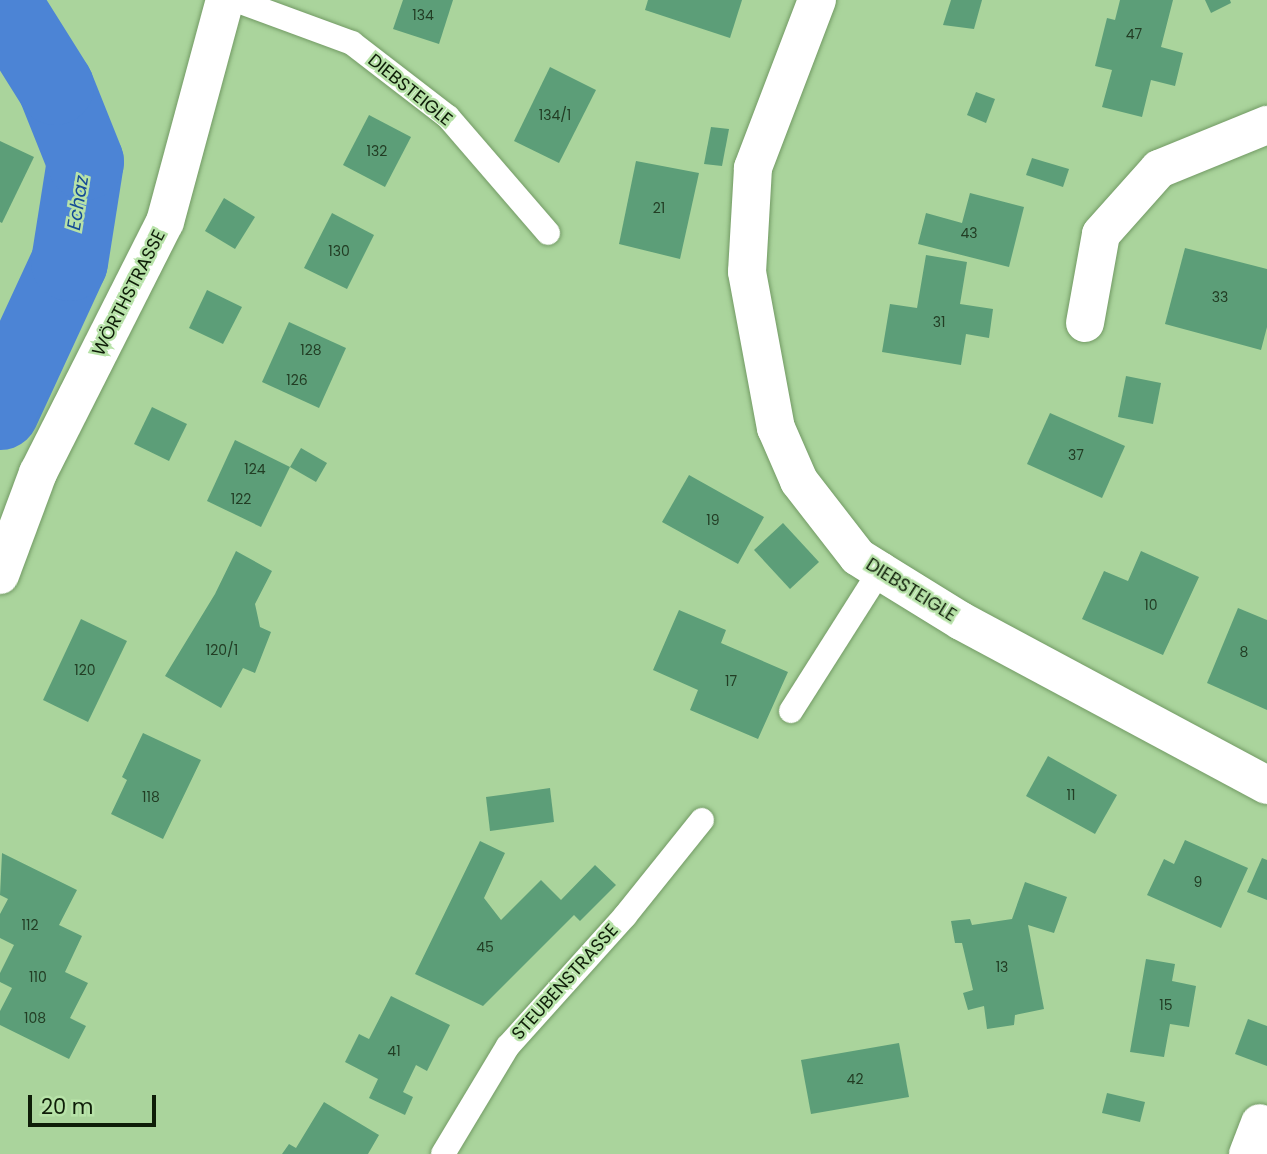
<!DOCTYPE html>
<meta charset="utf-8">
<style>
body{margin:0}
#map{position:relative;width:1267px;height:1154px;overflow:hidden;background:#aad49c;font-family:Poppins,sans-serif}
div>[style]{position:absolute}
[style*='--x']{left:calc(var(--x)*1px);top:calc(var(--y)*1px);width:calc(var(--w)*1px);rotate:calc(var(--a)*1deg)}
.river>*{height:77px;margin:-38.5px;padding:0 38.5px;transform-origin:38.5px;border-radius:38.5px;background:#4c84d5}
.building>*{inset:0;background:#5c9e78}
.roads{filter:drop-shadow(0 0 2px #729a64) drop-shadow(0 0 2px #729a64)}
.service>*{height:24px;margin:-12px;padding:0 12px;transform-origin:12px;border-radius:12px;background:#fff}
.minor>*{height:38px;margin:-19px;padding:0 19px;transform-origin:19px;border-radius:19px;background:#fff}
span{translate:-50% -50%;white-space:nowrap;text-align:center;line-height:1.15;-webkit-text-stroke:5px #b7e2a8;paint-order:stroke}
.number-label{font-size:14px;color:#223d24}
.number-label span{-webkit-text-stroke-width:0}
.street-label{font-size:18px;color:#0e1d08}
.water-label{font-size:19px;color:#164c96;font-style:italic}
.scale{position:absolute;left:28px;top:1095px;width:128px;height:32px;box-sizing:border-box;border:4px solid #0e1d08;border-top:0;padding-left:9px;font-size:21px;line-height:24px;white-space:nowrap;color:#0e1d08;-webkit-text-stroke:5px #b7e2a8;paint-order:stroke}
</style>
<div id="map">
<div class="river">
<div style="--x:0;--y:411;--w:164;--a:-65.2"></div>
<div style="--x:69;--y:262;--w:102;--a:-81"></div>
<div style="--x:85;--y:161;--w:81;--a:-111.8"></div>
<div style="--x:55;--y:86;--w:102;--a:-122.1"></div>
</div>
<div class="building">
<div style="clip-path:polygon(403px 0,453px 0,439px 44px,393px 29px)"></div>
<div style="clip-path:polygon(648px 0,742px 0,730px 38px,645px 10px)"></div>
<div style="clip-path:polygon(951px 0,982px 0,974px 29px,943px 25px)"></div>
<div style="clip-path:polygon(1120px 0,1173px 0,1161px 47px,1183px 53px,1175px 86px,1151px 80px,1142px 117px,1102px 107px,1112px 70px,1095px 66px,1107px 18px,1115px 20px)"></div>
<div style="clip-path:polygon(1205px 0,1230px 0,1231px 3px,1211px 13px)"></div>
<div style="clip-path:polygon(550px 67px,596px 90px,559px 163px,514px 141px)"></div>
<div style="clip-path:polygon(976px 92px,995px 99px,986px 123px,967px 115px)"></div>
<div style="clip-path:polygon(369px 115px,411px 137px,385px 187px,343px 165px)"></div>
<div style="clip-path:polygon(711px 127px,729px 129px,722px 166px,704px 164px)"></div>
<div style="clip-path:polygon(0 141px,34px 157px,2px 223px,0 222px)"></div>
<div style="clip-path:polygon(1032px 158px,1069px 169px,1063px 187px,1026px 175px)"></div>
<div style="clip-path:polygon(636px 161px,699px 173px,680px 259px,619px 244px)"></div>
<div style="clip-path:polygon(970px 193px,1024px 207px,1009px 267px,918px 244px,926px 213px,962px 223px)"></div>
<div style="clip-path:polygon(224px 198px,255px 217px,235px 249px,205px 231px)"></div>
<div style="clip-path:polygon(332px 213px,374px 235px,347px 289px,304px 268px)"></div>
<div style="clip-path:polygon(1185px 248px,1267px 269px,1267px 327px,1261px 350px,1165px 324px)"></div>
<div style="clip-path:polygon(926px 255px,967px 262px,960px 304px,993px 309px,989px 338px,966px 334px,961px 365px,882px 352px,890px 304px,917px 308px)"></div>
<div style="clip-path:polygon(207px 290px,242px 307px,223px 344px,189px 328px)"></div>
<div style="clip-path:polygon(289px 322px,346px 348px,319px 408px,262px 382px)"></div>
<div style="clip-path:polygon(1126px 376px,1161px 383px,1153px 424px,1118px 417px)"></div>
<div style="clip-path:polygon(152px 407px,187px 424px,169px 461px,134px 444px)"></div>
<div style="clip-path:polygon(1050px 413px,1125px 446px,1102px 498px,1027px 464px)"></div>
<div style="clip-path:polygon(235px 440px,290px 467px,261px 527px,207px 501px)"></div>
<div style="clip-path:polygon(301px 448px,327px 463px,316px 482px,290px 467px)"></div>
<div style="clip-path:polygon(689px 475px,764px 517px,738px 564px,662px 522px)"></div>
<div style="clip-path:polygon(783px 523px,819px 562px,790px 589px,754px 550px)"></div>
<div style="clip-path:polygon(236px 551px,272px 571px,255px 604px,260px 627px,271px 632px,255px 673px,243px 668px,221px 708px,165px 676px,215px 594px)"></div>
<div style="clip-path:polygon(1141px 551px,1199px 577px,1163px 655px,1082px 619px,1104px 571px,1128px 581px)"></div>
<div style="clip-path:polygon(1238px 608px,1267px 620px,1267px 710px,1207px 683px)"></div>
<div style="clip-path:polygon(679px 610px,726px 630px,721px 643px,788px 672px,758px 739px,690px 710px,698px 690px,653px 670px)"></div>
<div style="clip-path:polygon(81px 619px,127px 641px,88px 722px,43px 700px)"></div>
<div style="clip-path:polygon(143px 733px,201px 760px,163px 839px,111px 814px,127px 780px,122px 777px)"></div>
<div style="clip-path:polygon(1048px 756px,1117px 795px,1095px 834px,1026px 796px)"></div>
<div style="clip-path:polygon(550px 788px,554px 822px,490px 831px,486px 797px)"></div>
<div style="clip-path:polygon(1185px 840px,1248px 868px,1221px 928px,1147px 895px,1164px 859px,1174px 864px)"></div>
<div style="clip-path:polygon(480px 841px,505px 853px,484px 898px,501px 920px,541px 880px,561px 900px,595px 865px,616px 885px,580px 921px,574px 915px,483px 1006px,415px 974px)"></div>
<div style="clip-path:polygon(2px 853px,77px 890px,59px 925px,82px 936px,65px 972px,88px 983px,70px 1018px,86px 1026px,69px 1059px,0 1025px,0 1011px,12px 988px,0 982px,0 973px,14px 945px,0 938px,0 914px,8px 899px,0 895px)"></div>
<div style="clip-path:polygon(1262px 858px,1267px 860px,1267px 900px,1247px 892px)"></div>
<div style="clip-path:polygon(1025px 882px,1067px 897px,1054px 933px,1028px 925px,1044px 1009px,1015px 1015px,1014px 1025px,987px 1029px,984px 1006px,968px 1010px,963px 993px,973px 990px,962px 943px,955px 943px,951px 921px,970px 919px,972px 925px,1012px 919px)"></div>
<div style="clip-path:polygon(1146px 959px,1175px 964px,1172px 981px,1196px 986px,1189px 1027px,1170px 1024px,1164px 1057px,1130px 1052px)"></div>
<div style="clip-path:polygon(391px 996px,450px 1025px,427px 1071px,416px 1065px,403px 1092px,413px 1097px,405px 1115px,369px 1098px,378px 1079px,345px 1062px,359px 1034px,369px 1039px)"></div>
<div style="clip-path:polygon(1248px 1019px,1267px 1026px,1267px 1066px,1235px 1054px)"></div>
<div style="clip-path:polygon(899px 1043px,909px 1097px,811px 1114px,801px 1060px)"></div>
<div style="clip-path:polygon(1107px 1093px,1145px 1102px,1140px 1122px,1102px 1113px)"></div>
<div style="clip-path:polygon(324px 1102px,379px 1135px,368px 1154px,282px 1154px,289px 1144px,296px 1148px)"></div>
</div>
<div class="roads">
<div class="service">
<div style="--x:235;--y:0;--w:125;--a:20.2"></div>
<div style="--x:352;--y:43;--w:121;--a:37.6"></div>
<div style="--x:448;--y:117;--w:153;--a:49.2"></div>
<div style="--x:791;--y:711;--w:166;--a:-57.6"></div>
<div style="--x:443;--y:1154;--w:126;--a:-59"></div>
<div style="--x:508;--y:1046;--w:175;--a:-48"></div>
<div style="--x:625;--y:916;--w:123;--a:-51.3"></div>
</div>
<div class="minor">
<div style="--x:817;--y:0;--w:180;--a:110.9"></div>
<div style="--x:753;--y:168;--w:104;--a:93.3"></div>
<div style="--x:747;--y:272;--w:159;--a:79.5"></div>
<div style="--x:776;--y:428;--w:58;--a:66.5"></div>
<div style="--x:799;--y:481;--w:96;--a:52.2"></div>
<div style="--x:858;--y:557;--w:26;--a:32"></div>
<div style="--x:880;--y:571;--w:95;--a:31.7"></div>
<div style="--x:961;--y:621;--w:347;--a:28.2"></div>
<div style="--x:1085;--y:323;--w:90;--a:-79.8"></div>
<div style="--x:1101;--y:234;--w:87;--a:-48.3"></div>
<div style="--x:1159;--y:169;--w:117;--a:-22.2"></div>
<div style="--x:0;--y:575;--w:109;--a:-69.6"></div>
<div style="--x:38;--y:473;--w:281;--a:-63.2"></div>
<div style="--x:165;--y:222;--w:230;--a:-74.9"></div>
<div style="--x:1248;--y:1154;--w:33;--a:-69"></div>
</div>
</div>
<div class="number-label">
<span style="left:423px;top:15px">134</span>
<span style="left:1134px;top:34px">47</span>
<span style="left:555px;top:115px">134/1</span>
<span style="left:377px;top:151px">132</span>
<span style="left:659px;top:208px">21</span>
<span style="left:969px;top:233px">43</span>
<span style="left:339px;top:251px">130</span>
<span style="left:1220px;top:297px">33</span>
<span style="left:939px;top:322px">31</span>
<span style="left:311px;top:350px">128</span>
<span style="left:297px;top:380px">126</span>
<span style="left:1076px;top:455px">37</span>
<span style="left:255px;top:469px">124</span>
<span style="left:241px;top:499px">122</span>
<span style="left:713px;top:520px">19</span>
<span style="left:1151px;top:605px">10</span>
<span style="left:222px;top:650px">120/1</span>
<span style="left:1244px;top:652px">8</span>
<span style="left:85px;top:670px">120</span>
<span style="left:731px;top:681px">17</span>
<span style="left:1071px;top:795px">11</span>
<span style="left:151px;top:797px">118</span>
<span style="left:1198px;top:882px">9</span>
<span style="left:30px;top:925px">112</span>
<span style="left:485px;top:947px">45</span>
<span style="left:1002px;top:967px">13</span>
<span style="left:38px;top:977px">110</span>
<span style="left:1166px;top:1005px">15</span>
<span style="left:35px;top:1018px">108</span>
<span style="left:394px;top:1051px">41</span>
<span style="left:855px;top:1079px">42</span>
</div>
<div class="street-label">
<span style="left:410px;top:90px;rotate:39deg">DIEBSTEIGLE</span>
<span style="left:129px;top:293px;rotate:-63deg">WÖRTHSTRASSE</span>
<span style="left:911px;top:590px;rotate:32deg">DIEBSTEIGLE</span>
<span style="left:565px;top:982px;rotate:-48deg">STEUBENSTRASSE</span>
</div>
<div class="water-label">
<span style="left:78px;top:203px;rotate:-81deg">Echaz</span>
</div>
<div class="scale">20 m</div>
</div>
